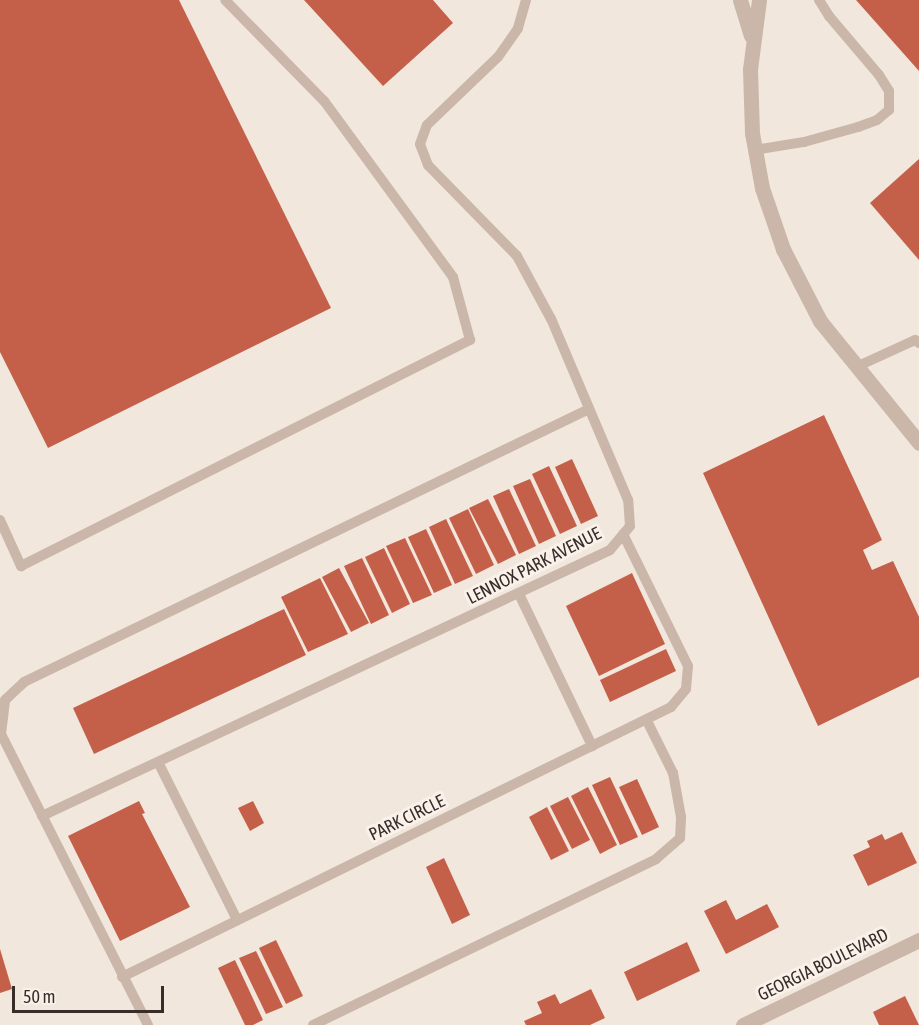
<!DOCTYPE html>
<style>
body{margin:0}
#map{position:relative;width:919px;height:1025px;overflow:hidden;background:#f2e7dd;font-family:"Asap Condensed",sans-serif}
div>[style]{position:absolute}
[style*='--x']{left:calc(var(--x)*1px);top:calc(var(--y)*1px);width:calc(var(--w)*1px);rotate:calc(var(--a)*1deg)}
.building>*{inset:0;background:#c46049}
.service>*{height:10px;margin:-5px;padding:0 5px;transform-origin:5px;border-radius:5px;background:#cab7a9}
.minor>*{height:15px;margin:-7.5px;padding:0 7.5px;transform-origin:7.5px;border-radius:7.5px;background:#cab7a9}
.tertiary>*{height:15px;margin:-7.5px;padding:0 7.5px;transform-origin:7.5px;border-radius:7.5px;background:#cab7a9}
span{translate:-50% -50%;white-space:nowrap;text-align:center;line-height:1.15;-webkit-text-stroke:6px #faf2ea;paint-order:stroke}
.street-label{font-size:18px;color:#372d29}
.scale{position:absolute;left:12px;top:986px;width:152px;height:27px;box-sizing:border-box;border:3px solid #372d29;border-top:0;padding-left:8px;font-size:18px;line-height:21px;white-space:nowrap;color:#372d29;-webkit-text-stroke:4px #faf2ea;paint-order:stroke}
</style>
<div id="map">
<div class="building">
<div style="clip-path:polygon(0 0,179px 0,331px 308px,48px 448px,0 352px)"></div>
<div style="clip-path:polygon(304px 0,433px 0,453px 23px,383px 86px)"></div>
<div style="clip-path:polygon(856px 0,919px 0,919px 71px)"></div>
<div style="clip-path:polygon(919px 159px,919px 260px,870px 203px)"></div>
<div style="clip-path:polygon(824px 415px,882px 540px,863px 550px,872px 570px,893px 561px,919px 617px,919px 677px,818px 726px,703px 473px)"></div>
<div style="clip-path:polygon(572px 459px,598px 516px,581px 524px,555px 467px)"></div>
<div style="clip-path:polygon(549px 466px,577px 526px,560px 534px,532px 474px)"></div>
<div style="clip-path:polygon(530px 479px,556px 536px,539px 544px,513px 486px)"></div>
<div style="clip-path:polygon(509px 489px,536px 546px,519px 554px,493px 496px)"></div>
<div style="clip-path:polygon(488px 499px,516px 555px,498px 564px,469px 508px)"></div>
<div style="clip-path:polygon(468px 509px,494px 565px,476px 574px,449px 518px)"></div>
<div style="clip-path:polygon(446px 519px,473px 576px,455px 584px,429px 527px)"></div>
<div style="clip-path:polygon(426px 529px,452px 585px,434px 593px,408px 537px)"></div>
<div style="clip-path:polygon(405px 538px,432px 595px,413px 603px,386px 546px)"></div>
<div style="clip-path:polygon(384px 548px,410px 604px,392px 613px,365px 557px)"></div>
<div style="clip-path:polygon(362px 558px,389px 615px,371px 624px,344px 566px)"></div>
<div style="clip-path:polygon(339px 568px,369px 623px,351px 632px,322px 577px)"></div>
<div style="clip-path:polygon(632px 573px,665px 644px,599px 676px,566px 606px)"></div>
<div style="clip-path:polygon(320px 578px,348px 634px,308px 652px,281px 597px)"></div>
<div style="clip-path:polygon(284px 609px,306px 655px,94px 754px,73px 708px)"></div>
<div style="clip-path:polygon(666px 649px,676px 671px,610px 702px,600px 680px)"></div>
<div style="clip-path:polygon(610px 777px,638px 837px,620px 845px,592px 785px)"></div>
<div style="clip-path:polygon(637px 779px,659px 827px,642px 835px,619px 787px)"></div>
<div style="clip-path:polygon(588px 787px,617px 845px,600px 854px,571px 796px)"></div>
<div style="clip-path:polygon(568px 797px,590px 840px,572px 849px,550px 806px)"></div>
<div style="clip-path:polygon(139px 801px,145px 813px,142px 814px,190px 907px,120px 941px,68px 836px)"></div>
<div style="clip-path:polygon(253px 801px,264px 823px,250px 831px,238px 808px)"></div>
<div style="clip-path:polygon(547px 807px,569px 851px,551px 860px,529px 817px)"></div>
<div style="clip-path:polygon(902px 832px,917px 863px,868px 886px,853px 855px,870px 847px,867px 841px,882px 834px,885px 840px)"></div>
<div style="clip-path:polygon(444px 858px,470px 915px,452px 924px,426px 867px)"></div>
<div style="clip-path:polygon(726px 900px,736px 920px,767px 904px,779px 927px,726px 954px,704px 911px)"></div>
<div style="clip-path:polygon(276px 940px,303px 996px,286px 1004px,259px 948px)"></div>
<div style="clip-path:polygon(687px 942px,700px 971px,637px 1001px,624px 972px)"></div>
<div style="clip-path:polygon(0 949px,12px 989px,0 993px)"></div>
<div style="clip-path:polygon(256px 951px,283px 1007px,266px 1014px,239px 958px)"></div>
<div style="clip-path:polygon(235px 960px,263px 1020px,253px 1025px,245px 1025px,218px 968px)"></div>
<div style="clip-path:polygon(591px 989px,605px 1018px,590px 1025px,526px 1025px,524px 1021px,542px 1013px,537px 1002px,555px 994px,560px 1004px)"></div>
<div style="clip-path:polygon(905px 996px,919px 1025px,879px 1025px,873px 1012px)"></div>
</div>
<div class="service">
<div style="--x:754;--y:150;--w:51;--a:-9.1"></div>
<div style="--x:804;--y:142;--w:56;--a:-15.5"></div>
<div style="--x:858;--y:127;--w:20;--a:-20"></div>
<div style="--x:877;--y:120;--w:16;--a:-40"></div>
<div style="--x:889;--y:110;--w:19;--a:-90"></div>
<div style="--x:889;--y:91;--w:19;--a:-122"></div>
<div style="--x:879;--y:75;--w:77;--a:-130.3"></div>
<div style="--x:829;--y:16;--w:19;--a:-122"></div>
<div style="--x:856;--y:367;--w:65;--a:-24.6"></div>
<div style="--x:915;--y:340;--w:5;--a:37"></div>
<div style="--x:0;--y:520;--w:51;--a:65.5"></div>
<div style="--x:21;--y:566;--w:503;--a:-26.72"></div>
<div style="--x:470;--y:340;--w:65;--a:-105.1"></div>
<div style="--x:453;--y:277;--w:218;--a:-126.2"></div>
<div style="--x:324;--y:101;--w:141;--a:-134.4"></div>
<div style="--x:519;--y:594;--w:169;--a:64.3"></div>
<div style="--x:158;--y:762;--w:177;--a:63.4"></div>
<div style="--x:42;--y:816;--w:627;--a:-25.09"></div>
<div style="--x:610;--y:550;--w:31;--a:-50"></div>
<div style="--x:630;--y:526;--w:26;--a:-94"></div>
<div style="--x:628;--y:500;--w:197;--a:-113"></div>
<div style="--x:551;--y:319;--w:72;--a:-118.4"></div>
<div style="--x:517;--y:256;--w:127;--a:-134.4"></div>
<div style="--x:428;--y:165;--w:22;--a:-111"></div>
<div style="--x:420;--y:144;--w:20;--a:-70"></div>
<div style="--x:427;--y:125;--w:98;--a:-43.8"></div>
<div style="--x:498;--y:57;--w:35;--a:-55"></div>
<div style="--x:518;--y:28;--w:29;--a:-74"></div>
<div style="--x:122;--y:977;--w:612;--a:-26.19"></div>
<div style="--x:671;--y:707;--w:23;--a:-50"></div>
<div style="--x:686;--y:689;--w:23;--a:-85"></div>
<div style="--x:688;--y:666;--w:147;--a:-116.2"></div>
<div style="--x:148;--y:1025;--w:326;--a:-116.8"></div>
<div style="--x:1;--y:734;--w:34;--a:-83"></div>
<div style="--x:5;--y:700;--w:26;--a:-43"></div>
<div style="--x:24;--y:682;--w:627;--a:-25.79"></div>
<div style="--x:313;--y:1025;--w:381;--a:-25.8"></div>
<div style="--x:656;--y:859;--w:32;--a:-41"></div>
<div style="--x:680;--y:838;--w:21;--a:-87"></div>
<div style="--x:681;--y:817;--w:45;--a:-100.3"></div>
<div style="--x:673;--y:773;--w:60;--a:-116.6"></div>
</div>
<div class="minor">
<div style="--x:743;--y:1025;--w:195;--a:-25.8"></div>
</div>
<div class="tertiary">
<div style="--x:740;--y:0;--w:37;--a:73"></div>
<div style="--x:759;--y:0;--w:70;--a:97.4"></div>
<div style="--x:750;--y:69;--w:64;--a:88.2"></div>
<div style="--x:752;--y:133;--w:56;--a:79.7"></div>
<div style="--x:762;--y:188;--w:65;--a:71"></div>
<div style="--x:783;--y:249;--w:81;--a:62.8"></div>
<div style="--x:820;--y:321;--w:157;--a:50.9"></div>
</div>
<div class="street-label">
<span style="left:534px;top:566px;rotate:-27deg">LENNOX PARK AVENUE</span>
<span style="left:407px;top:818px;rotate:-26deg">PARK CIRCLE</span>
<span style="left:823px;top:965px;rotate:-26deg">GEORGIA BOULEVARD</span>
</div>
<div class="scale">50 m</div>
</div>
